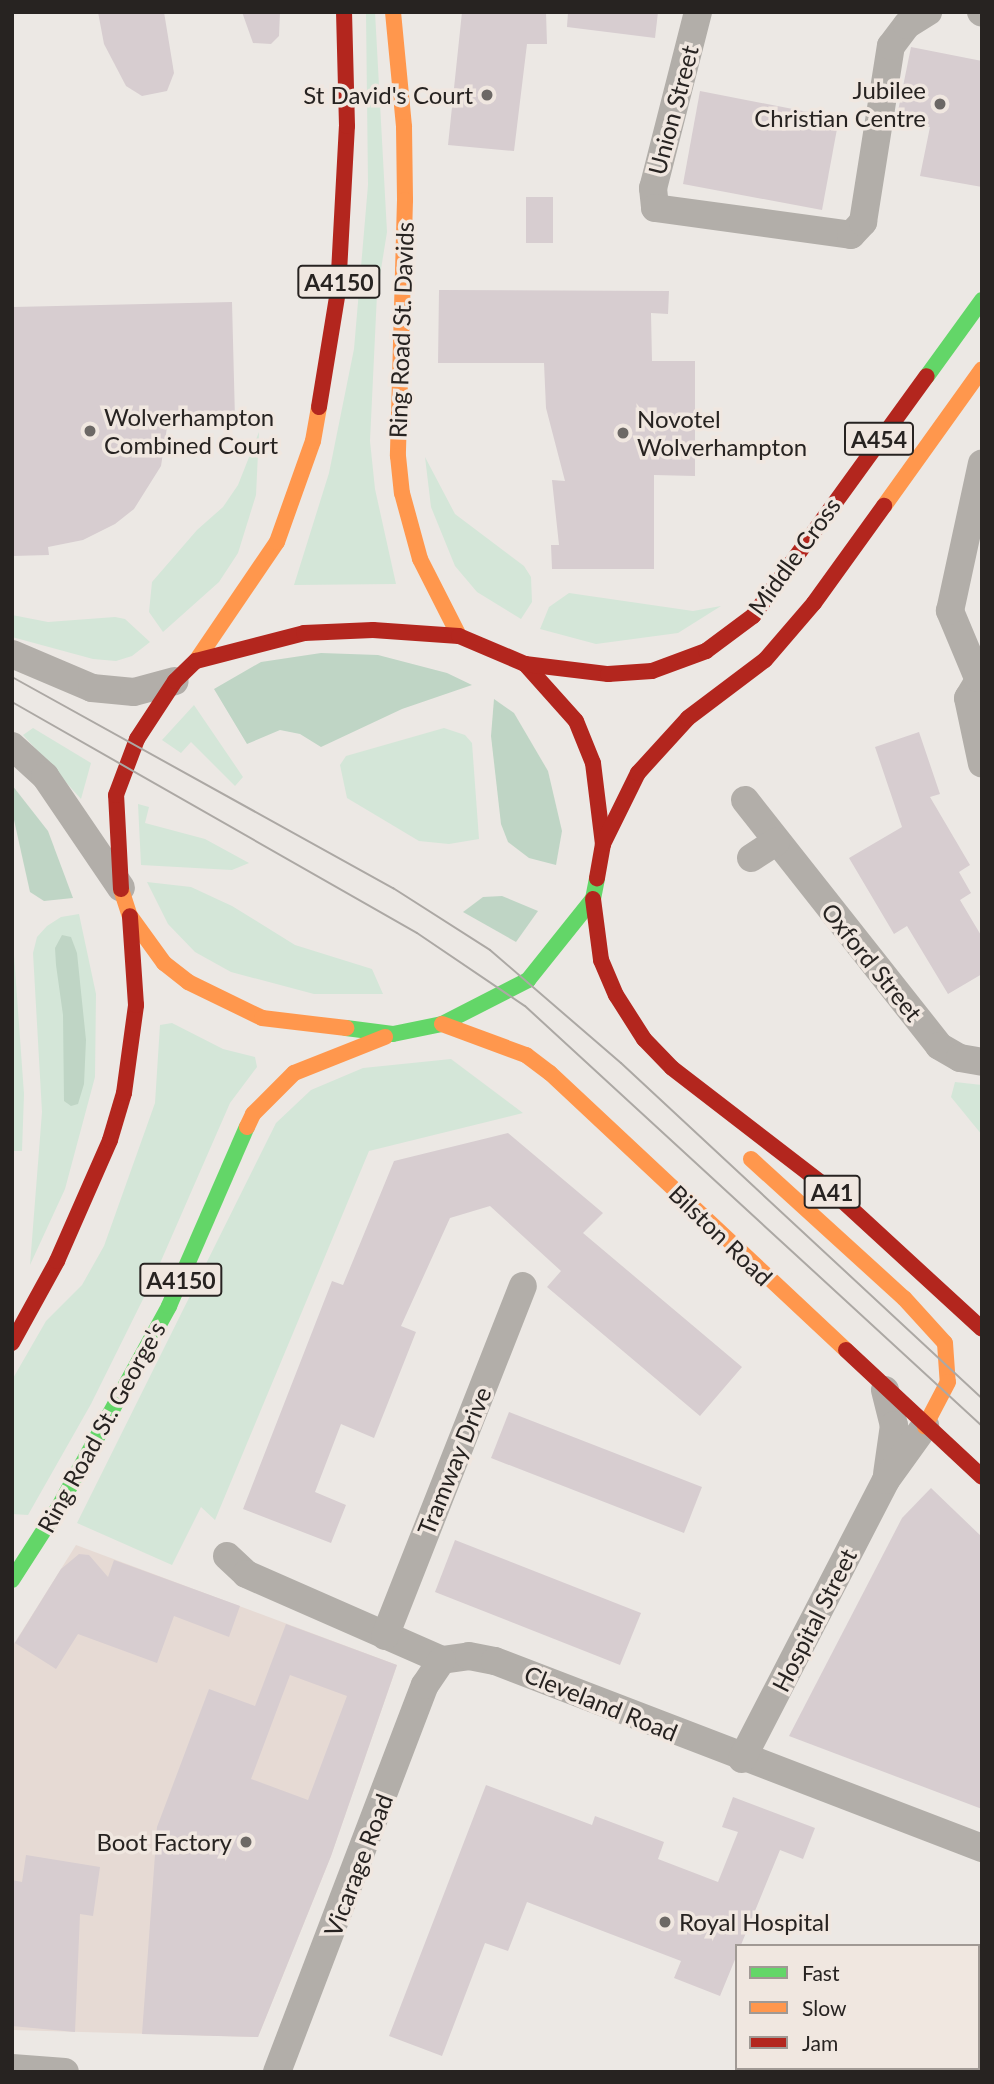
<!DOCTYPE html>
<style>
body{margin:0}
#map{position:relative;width:994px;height:2084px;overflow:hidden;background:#ece8e4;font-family:Lato,sans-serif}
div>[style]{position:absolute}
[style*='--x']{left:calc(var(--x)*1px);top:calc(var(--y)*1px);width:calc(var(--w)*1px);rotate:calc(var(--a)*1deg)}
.built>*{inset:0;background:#e6dad4}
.green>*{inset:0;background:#d4e6d8}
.forest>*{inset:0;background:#bfd5c5}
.building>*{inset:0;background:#d7cdd0}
.street>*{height:28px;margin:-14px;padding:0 14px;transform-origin:14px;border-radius:14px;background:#b2aea9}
.fast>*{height:16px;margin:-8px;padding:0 8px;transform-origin:8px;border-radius:8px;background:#63d668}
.slow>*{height:16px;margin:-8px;padding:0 8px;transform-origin:8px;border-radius:8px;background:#ff974d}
.jam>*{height:16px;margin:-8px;padding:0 8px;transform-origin:8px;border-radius:8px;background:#b3261e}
.tram>*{height:2px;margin:-1px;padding:0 1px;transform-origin:1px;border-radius:1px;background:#aca8a4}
.dots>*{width:19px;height:19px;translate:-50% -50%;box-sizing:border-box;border:4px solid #f0e7e0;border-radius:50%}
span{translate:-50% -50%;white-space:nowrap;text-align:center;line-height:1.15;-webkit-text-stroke:7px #f0e7e0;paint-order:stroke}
.shield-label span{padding:2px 5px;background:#f0e7e0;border:2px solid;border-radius:5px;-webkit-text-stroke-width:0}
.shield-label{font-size:23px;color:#272321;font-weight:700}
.poi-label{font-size:24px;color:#272321}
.right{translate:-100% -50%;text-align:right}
.left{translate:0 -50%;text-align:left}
.street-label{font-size:24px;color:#272321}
.frame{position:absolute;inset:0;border:14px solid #272321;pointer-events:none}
.legend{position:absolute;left:735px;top:1944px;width:245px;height:126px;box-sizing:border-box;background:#f0e7e0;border:2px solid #a09994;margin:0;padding:9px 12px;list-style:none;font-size:21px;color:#272321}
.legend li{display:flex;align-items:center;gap:14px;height:35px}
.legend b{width:35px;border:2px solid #a09994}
</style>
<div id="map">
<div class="built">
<div style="clip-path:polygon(76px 1545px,397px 1665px,331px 1856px,258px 2037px,12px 2030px,12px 1647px)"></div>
</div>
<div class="green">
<div style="clip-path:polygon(366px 12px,375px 12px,387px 232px,377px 294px,370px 441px,375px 489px,396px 584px,294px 585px,329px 473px,354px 349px,368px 185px)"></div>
<div style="clip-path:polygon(259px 432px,256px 495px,238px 553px,219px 582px,163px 632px,149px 612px,152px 582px,197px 530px,223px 507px,238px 485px)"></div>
<div style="clip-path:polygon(425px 457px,455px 514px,524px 566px,531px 577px,532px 602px,521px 619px,477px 592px,455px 566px,431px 507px)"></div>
<div style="clip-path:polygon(569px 593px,693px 611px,721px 606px,678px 633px,596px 644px,540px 629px,549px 607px)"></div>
<div style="clip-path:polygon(12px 615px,48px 622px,115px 617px,125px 619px,150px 642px,132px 656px,116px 661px,93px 659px,12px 637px)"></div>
<div style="clip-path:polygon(194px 705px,243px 777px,235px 786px,191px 742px,181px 753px,162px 740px)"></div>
<div style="clip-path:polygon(33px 728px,91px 763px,81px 799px,23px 735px)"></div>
<div style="clip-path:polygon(444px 728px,465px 735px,472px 743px,479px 839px,449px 844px,419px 841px,347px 798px,340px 765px,346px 756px)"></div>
<div style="clip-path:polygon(138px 804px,149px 807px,145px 823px,205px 839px,249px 863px,232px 870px,141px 865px)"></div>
<div style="clip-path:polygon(147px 882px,191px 887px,232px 906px,295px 945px,372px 969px,383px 994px,314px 994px,231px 972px,195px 952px,168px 924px)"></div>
<div style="clip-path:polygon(79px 914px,96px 994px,95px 1077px,65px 1189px,30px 1265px,42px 1112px,33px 953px,37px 937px,47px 926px,61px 917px)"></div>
<div style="clip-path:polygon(12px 927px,24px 1094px,22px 1151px,12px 1151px)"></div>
<div style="clip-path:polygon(172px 1023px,223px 1049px,255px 1057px,257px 1067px,230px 1103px,154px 1277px,91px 1404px,28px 1515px,12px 1514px,12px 1380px,46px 1321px,82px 1285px,104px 1246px,155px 1103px,160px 1025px)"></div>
<div style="clip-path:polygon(451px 1059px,523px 1113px,369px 1151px,215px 1520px,201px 1507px,172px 1565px,77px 1523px,276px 1123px,311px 1090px,363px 1068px)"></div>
<div style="clip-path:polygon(955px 1082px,982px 1085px,982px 1135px,951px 1097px)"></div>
</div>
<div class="forest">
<div style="clip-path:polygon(321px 653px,378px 655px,447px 673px,472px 685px,402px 709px,321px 747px,300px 734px,280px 730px,247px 744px,214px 689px,261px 662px)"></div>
<div style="clip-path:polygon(494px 699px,514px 713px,548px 771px,562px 831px,556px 865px,529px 858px,508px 842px,501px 824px,491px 736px)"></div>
<div style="clip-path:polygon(12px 785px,48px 831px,73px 898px,44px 901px,30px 892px,12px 811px)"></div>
<div style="clip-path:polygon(502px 896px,538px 911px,516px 942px,463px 912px,483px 897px)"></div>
<div style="clip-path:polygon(62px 935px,71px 937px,77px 953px,86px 1040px,84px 1084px,78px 1104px,71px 1106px,64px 1101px,63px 1015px,56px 965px,55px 948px)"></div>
</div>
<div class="building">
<div style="clip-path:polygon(98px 12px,164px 12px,174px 73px,167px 91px,142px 96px,126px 86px,104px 44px)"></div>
<div style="clip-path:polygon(242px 12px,280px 12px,279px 36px,271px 44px,253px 43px)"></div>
<div style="clip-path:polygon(462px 12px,546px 12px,547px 44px,527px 44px,514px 151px,448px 145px)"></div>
<div style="clip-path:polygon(568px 12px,658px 12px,655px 38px,567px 27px)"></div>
<div style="clip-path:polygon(911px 47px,982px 61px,982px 187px,920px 176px,930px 127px,896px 121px)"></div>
<div style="clip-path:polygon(700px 91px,839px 118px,822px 210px,683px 184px)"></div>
<div style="clip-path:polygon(526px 197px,553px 197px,553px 243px,526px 243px)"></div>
<div style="clip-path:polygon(439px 290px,669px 291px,668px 314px,651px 313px,652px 361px,695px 361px,695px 476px,654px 475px,654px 569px,552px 569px,551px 545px,559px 545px,552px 480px,565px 481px,546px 408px,544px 363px,438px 363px)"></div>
<div style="clip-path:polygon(232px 302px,235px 419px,168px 421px,161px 466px,134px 509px,115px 524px,83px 540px,48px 547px,49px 555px,12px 556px,13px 307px)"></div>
<div style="clip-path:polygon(919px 732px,940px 794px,930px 797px,970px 865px,959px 872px,971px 893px,960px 900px,982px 937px,982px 974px,948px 994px,907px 926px,894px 934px,849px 858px,902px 827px,875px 747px)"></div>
<div style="clip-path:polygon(508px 1133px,603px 1213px,583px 1233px,742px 1367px,700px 1416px,547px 1287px,561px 1271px,490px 1206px,450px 1218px,401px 1326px,416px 1332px,374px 1438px,341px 1424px,315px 1492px,346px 1505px,331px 1543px,243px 1509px,332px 1281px,343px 1285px,394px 1161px)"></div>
<div style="clip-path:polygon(509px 1412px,702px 1487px,684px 1533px,491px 1458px)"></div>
<div style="clip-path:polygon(931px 1488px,982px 1537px,982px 1809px,789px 1736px,902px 1518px)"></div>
<div style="clip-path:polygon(455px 1540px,641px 1613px,620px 1665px,435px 1592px)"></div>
<div style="clip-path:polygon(79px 1554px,89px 1555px,108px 1577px,114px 1560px,240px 1606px,229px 1637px,174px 1616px,157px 1663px,78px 1634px,56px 1669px,15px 1643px,61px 1569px)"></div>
<div style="clip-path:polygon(evenodd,286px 1624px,397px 1665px,331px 1856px,258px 2037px,142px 2034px,157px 1827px,209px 1689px,255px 1706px,286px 1624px,290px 1675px,347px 1696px,308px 1800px,251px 1779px,290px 1675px)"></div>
<div style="clip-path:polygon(486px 1785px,592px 1825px,595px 1816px,664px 1842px,658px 1859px,718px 1882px,738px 1832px,722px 1827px,733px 1797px,815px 1828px,803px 1859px,780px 1850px,720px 1996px,674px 1978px,681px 1961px,527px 1902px,508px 1951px,485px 1943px,442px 2056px,389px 2036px)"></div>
<div style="clip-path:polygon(26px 1855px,100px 1867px,93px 1916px,80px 1914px,75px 2032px,12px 2026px,12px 1880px,22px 1882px)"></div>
</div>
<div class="street">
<div style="--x:698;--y:12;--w:182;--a:104.3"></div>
<div style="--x:653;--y:188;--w:20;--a:84"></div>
<div style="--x:655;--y:208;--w:198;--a:7.8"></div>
<div style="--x:851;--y:235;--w:18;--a:-47"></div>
<div style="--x:863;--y:222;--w:178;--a:-81"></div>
<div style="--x:891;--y:46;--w:26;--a:-53"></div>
<div style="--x:907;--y:25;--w:25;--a:-32"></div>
<div style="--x:981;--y:12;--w:1;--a:45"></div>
<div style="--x:12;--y:654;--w:87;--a:23"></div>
<div style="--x:92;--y:688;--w:42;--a:5.4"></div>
<div style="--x:134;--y:692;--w:42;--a:-15"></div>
<div style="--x:982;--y:675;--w:27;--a:121"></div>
<div style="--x:968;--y:698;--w:67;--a:78"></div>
<div style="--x:978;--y:678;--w:73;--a:-112.7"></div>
<div style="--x:950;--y:611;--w:151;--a:-77.8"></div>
<div style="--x:12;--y:746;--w:45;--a:42.3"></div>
<div style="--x:45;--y:776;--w:135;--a:55.8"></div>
<div style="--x:745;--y:800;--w:313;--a:51.7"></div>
<div style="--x:939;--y:1046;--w:24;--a:30"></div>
<div style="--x:960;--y:1058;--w:22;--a:10"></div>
<div style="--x:751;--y:858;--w:30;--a:-33"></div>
<div style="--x:885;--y:1390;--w:36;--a:76"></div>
<div style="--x:894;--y:1425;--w:49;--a:98.1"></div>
<div style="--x:227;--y:1556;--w:26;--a:43"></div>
<div style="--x:246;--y:1574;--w:214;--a:23.7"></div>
<div style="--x:442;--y:1660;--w:27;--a:-8"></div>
<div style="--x:469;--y:1656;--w:26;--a:11"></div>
<div style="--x:495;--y:1661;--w:522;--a:21.01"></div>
<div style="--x:385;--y:1636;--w:376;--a:-68.5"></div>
<div style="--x:742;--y:1759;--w:314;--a:-62.7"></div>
<div style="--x:886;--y:1480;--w:67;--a:-54.2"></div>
<div style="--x:12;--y:2068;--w:53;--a:4.3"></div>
<div style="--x:277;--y:2072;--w:414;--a:-69.1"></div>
<div style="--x:425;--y:1685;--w:30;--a:-56"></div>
</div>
<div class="fast">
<div style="--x:927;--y:376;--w:94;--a:-54.1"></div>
<div style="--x:346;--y:1028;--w:47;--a:7.3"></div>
<div style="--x:393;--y:1034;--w:50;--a:-11.5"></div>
<div style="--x:442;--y:1024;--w:97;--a:-27.1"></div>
<div style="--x:528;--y:980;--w:104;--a:-51.3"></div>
<div style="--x:593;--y:899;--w:21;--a:-79"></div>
<div style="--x:12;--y:1580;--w:83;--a:-57.3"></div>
<div style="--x:57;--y:1510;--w:233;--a:-61.2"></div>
<div style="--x:169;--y:1306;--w:195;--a:-66.5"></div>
</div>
<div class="slow">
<div style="--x:393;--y:12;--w:116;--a:84.5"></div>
<div style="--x:404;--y:127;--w:73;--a:89.2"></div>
<div style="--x:405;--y:200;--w:256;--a:91.6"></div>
<div style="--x:398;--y:456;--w:37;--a:84"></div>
<div style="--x:402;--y:493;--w:68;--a:74.7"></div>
<div style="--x:420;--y:559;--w:86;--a:63.1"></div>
<div style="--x:884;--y:506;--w:168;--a:-54.4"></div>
<div style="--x:196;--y:661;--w:144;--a:-55.8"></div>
<div style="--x:277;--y:542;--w:107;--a:-70.4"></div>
<div style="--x:313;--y:441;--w:35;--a:-80"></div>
<div style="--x:121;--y:889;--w:28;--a:72"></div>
<div style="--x:130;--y:916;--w:58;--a:54.1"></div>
<div style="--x:164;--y:963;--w:31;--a:38"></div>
<div style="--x:188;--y:982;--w:82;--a:25.9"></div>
<div style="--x:262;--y:1018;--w:85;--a:6.8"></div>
<div style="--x:442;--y:1024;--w:90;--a:20.3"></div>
<div style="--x:526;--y:1055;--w:30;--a:37"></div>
<div style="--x:550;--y:1073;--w:405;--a:43.1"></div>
<div style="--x:247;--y:1127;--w:14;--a:-65"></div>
<div style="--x:253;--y:1114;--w:58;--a:-45"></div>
<div style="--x:294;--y:1073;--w:98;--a:-21.6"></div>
<div style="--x:751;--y:1159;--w:207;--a:42.3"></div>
<div style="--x:904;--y:1298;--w:61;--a:47.7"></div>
<div style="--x:945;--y:1343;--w:39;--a:86"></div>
<div style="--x:948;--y:1382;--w:50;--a:117.6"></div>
</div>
<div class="jam">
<div style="--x:319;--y:407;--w:118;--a:-80.7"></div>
<div style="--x:338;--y:291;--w:165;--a:-86.9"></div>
<div style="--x:347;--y:126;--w:114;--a:-91.5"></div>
<div style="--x:373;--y:630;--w:86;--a:4"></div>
<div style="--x:459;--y:636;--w:72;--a:23"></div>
<div style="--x:525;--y:664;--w:76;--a:48.2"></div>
<div style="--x:576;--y:721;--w:45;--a:68"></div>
<div style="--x:593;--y:763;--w:82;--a:83"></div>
<div style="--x:603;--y:844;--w:35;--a:100"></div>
<div style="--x:525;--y:664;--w:84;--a:6.9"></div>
<div style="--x:608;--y:674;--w:44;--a:-3.9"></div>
<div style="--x:652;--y:671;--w:58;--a:-20.3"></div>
<div style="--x:706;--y:651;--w:59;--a:-36.7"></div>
<div style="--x:753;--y:616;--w:296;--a:-54.1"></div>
<div style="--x:603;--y:844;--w:79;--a:-63.8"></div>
<div style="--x:638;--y:773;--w:74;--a:-47.7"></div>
<div style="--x:688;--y:718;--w:96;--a:-37"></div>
<div style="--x:765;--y:660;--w:75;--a:-49.3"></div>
<div style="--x:814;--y:603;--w:120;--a:-54.2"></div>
<div style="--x:121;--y:889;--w:94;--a:-93"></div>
<div style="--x:116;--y:795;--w:60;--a:-69.4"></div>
<div style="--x:137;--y:739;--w:69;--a:-56.8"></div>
<div style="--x:175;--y:681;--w:29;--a:-44"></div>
<div style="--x:196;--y:661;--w:112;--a:-14.5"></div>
<div style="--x:304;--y:633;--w:69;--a:-2.5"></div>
<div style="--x:593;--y:899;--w:62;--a:82.5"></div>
<div style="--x:601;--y:960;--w:38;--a:67"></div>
<div style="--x:616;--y:995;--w:52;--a:57.5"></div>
<div style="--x:644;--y:1039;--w:40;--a:46"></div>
<div style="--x:672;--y:1068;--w:203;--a:37.6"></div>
<div style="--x:833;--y:1192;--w:202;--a:42.6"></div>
<div style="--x:12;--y:1343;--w:94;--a:-61.2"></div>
<div style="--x:57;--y:1261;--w:132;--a:-66.3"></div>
<div style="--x:110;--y:1140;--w:49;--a:-73.4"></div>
<div style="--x:124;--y:1093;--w:89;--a:-82.2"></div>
<div style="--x:136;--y:1005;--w:89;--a:-93.9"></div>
<div style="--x:846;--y:1350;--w:186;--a:43"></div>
</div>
<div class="tram">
<div style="--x:12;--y:677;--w:436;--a:29"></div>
<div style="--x:393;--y:888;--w:115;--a:32.6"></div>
<div style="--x:490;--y:950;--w:173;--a:40.8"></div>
<div style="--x:621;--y:1063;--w:493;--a:42.9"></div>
<div style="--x:12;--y:702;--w:466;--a:29.7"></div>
<div style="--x:417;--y:933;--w:130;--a:34.1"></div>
<div style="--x:525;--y:1006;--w:621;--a:42.58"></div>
</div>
<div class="dots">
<div style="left:487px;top:95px;background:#6c6865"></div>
<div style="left:940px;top:104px;background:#6c6865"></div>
<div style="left:90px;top:431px;background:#6c6865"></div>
<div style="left:623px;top:433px;background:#6c6865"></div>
<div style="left:246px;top:1842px;background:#6c6865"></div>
<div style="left:665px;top:1922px;background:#6c6865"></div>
</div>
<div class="shield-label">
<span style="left:339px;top:282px">A4150</span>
<span style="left:879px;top:439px">A454</span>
<span style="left:832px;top:1192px">A41</span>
<span style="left:181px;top:1280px">A4150</span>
</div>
<div class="poi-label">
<span class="right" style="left:926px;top:104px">Jubilee<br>Christian Centre</span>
<span class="right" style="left:473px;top:95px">St David's Court</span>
<span class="left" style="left:104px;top:431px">Wolverhampton<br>Combined Court</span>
<span class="left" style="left:637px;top:433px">Novotel<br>Wolverhampton</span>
<span class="right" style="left:232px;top:1842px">Boot Factory</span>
<span class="left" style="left:679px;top:1922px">Royal Hospital</span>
</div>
<div class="street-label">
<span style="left:673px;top:110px;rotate:-75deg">Union Street</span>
<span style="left:401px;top:330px;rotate:-88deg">Ring Road St. Davids</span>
<span style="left:794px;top:556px;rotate:-54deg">Middle Cross</span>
<span style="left:872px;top:962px;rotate:51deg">Oxford Street</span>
<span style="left:721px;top:1235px;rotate:44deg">Bilston Road</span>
<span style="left:101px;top:1427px;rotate:-61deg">Ring Road St. George's</span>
<span style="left:454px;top:1461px;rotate:-68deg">Tramway Drive</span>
<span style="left:814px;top:1620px;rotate:-63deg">Hospital Street</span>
<span style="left:601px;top:1703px;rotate:22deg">Cleveland Road</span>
<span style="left:358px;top:1865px;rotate:-69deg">Vicarage Road</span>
</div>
<div class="frame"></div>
<ul class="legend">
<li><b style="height:9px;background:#63d668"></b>Fast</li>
<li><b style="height:9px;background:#ff974d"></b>Slow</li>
<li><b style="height:9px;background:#b3261e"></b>Jam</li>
</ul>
</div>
